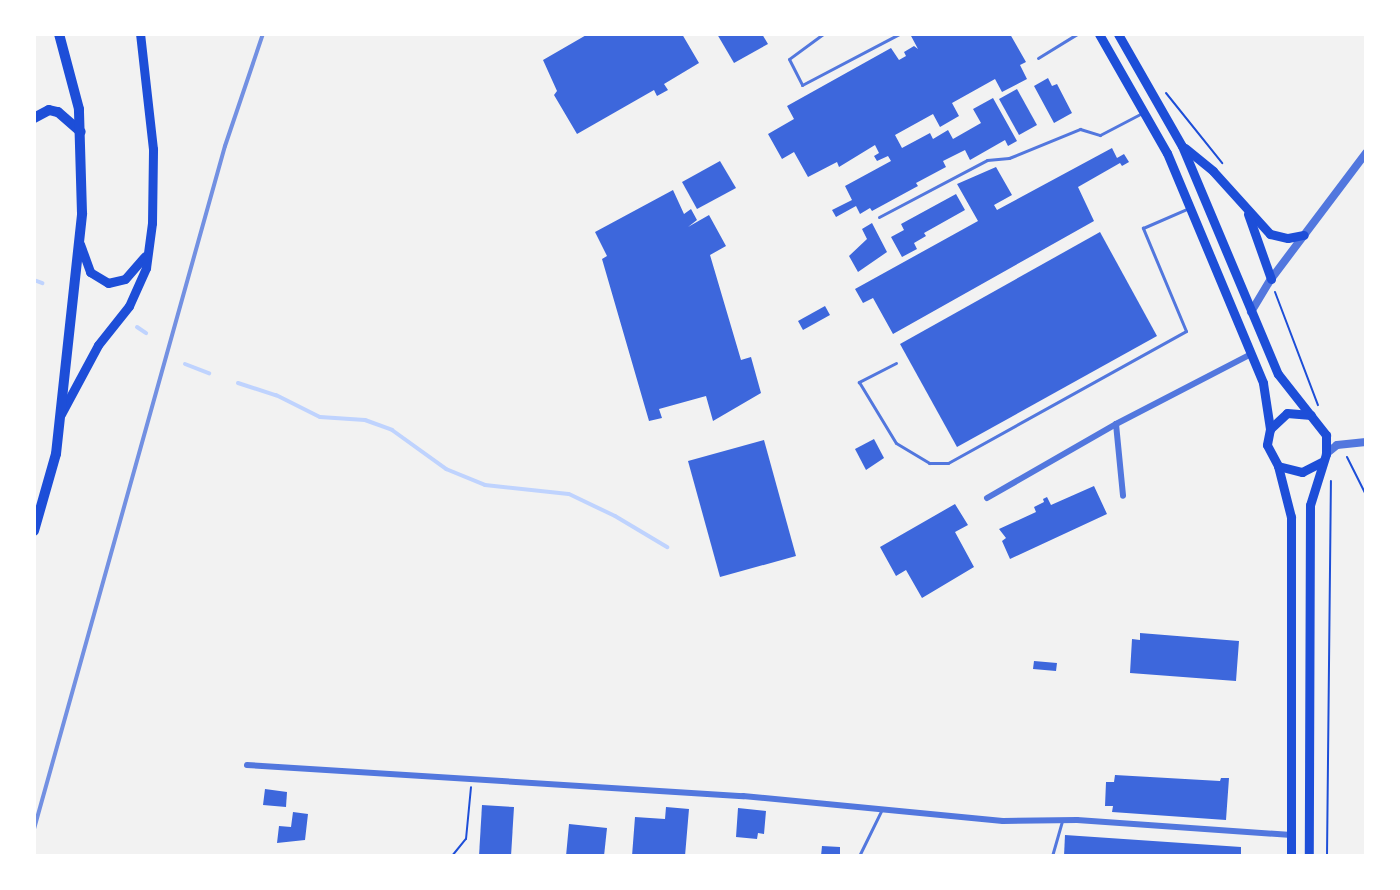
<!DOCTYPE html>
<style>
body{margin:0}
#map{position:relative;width:1400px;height:890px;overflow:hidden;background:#f2f2f2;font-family:Merriweather,serif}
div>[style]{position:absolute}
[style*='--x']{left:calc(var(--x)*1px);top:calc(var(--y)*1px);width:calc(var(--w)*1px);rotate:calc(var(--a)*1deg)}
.stream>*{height:4px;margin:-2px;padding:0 2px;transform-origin:2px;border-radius:2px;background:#bfd3fe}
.building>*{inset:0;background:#3d67dc}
.path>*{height:2px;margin:-1px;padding:0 1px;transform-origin:1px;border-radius:1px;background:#1d4ed8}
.service>*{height:3px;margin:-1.5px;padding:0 1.5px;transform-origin:1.5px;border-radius:1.5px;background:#5277de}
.minor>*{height:6px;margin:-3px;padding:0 3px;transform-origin:3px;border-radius:3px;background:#5277de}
.tertiary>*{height:8px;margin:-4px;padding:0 4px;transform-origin:4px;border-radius:4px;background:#5277de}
.secondary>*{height:9px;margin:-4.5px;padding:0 4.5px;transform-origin:4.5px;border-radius:4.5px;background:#1d4ed8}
.primary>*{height:10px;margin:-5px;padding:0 5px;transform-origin:5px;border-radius:5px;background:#1d4ed8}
.rail>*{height:4px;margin:-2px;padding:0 2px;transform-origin:2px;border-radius:2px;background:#7290e2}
span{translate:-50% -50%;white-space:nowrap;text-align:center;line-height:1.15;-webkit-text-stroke:8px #fff;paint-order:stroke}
.frame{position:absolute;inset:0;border:36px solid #fff;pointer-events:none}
</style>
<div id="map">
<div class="stream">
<div style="--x:34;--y:280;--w:9;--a:21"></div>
<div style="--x:137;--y:327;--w:11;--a:34"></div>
<div style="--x:185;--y:364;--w:26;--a:21"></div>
<div style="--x:238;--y:383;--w:40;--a:18"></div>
<div style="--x:276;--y:395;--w:49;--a:26.6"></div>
<div style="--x:320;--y:417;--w:45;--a:3.8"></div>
<div style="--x:365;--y:420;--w:29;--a:20"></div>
<div style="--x:392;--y:430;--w:67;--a:35.8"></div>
<div style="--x:446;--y:469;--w:42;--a:22.3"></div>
<div style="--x:485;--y:485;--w:84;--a:6.1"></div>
<div style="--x:569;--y:494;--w:51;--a:25.6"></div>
<div style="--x:615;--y:516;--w:61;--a:30.8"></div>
</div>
<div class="building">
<div style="clip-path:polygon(588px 34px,682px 34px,699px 63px,664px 84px,668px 90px,657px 96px,654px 90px,577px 134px,554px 95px,557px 91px,543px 60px)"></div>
<div style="clip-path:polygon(717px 34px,762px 34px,768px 44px,734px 63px)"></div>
<div style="clip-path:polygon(910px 34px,1010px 34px,1026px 62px,1020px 65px,1027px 79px,1002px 92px,995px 79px,952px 103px,959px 116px,940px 127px,933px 114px,895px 135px,902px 148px,930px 133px,933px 139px,948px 130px,953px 139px,981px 123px,973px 109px,993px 98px,1017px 141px,1008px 146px,1005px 140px,970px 160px,965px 150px,943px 161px,946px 167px,916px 183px,918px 186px,872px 211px,870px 208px,860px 214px,856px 206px,836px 217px,832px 210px,852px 200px,845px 186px,891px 161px,888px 156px,877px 161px,874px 156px,879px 153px,875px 145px,839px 167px,837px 162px,808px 177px,794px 152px,782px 159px,768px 134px,794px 119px,787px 106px,891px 48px,899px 60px,906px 56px,904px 52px,914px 46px,918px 49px)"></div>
<div style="clip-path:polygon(1048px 78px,1052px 86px,1057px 84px,1072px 113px,1054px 123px,1034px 86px)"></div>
<div style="clip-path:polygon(1017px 89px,1037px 125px,1019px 135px,999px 99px)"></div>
<div style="clip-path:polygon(1112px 148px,1117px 158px,1124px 154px,1129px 162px,1122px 166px,1120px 163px,1078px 187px,1094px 221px,893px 334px,873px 298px,863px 303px,855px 289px,978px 221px,957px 184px,996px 167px,1012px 195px,994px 205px,997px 210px)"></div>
<div style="clip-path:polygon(720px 161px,736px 188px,697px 209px,682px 182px)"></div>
<div style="clip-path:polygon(673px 190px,684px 214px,691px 209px,697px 220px,688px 227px,709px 215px,726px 246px,710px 255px,741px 360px,751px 357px,761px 393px,713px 421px,706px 396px,659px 409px,662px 418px,649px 421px,602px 259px,607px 256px,595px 232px)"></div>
<div style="clip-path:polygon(956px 194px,965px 210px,924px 233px,926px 236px,914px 243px,917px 249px,902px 257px,891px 237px,904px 230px,901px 224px)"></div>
<div style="clip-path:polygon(872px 223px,887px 252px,858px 272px,849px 256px,867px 239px,862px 229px)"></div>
<div style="clip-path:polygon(1100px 232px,1157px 336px,957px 447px,900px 344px)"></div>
<div style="clip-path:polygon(825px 306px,830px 315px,803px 330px,798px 321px)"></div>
<div style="clip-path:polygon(874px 439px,884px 458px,866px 470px,855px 449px)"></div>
<div style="clip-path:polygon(764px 440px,796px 556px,720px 577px,688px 461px)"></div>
<div style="clip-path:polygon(1094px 486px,1107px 514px,1010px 559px,1002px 541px,1006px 538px,999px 529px,1036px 512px,1034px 507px,1044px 502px,1043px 499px,1047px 497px,1051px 505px)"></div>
<div style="clip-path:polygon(955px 504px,968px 525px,955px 532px,974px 567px,922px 598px,906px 570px,896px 576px,880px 547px)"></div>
<div style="clip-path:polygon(1140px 633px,1239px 641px,1236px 681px,1130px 673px,1132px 639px,1140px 640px)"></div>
<div style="clip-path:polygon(1034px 661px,1057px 663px,1056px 671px,1033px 669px)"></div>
<div style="clip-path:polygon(1115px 775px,1220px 781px,1221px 778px,1229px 778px,1226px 820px,1112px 812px,1113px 806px,1105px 806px,1106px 782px,1114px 782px)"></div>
<div style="clip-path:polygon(265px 789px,287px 792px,286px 807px,263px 805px)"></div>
<div style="clip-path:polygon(482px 805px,514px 807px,511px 856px,479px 856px)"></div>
<div style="clip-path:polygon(666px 807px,689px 809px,685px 856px,632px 856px,635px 817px,665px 819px)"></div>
<div style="clip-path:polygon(738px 808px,766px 811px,764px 834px,758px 833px,757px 839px,736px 837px)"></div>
<div style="clip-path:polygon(293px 812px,308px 814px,305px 840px,277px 843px,279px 826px,291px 827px)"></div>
<div style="clip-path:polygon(569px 824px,607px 828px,604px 856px,566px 856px)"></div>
<div style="clip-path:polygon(1065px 835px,1241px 847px,1241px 856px,1064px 856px)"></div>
<div style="clip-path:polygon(822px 846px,840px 847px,840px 856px,821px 856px)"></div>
</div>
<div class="path">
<div style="--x:1166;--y:93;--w:90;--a:51.3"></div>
<div style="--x:1275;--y:292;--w:121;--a:69.2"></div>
<div style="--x:1347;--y:457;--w:42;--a:63.4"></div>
<div style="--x:452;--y:856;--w:22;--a:-51"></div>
<div style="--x:466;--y:839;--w:52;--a:-84.5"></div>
<div style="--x:1327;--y:856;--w:375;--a:-89.4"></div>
</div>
<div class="service">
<div style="--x:823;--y:34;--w:42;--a:143.7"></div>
<div style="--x:789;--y:59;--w:29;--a:63"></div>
<div style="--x:802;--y:85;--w:110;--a:-27.7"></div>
<div style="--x:1038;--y:58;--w:46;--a:-31.6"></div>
<div style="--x:879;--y:217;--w:122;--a:-27.8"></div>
<div style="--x:987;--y:160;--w:22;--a:-5"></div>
<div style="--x:1009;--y:158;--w:77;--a:-22.2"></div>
<div style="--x:1080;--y:129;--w:21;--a:17"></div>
<div style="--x:1100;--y:135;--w:47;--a:-27.6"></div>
<div style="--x:896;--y:363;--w:42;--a:152.8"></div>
<div style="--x:859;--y:382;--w:71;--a:58.8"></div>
<div style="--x:896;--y:443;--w:39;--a:31"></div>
<div style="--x:929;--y:463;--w:19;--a:0"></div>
<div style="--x:948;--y:463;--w:272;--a:-29"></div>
<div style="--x:1186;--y:331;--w:112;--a:-112.7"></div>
<div style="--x:1143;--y:228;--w:48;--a:-23.4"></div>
<div style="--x:859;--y:856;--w:50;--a:-63.9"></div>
<div style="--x:1052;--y:856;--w:37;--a:-74"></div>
</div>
<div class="minor">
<div style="--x:1116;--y:424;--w:72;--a:84.4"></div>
<div style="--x:987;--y:498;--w:149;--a:-29.8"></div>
<div style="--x:1116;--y:424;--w:152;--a:-27.4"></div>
<div style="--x:247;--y:765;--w:497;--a:3.6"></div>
<div style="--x:743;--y:796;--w:261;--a:5.5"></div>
<div style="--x:1003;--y:821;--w:74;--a:-0.8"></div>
<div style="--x:1077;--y:820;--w:215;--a:4"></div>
</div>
<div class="tertiary">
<div style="--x:1251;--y:312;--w:39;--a:-59"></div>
<div style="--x:1271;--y:279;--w:158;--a:-53"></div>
<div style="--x:1326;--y:454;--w:14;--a:-39"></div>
<div style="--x:1337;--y:445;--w:29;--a:-6"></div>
</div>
<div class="secondary">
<div style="--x:1099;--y:34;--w:137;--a:60.3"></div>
<div style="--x:1167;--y:153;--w:249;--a:67.3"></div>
<div style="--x:1263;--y:383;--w:47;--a:81.3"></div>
<div style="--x:1270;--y:429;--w:16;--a:101"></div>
<div style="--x:1267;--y:445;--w:24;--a:62"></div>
<div style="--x:1278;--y:466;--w:53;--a:75.7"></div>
<div style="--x:1291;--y:517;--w:339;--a:90"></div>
<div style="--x:1118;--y:34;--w:129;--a:60.3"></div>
<div style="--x:1182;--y:146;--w:247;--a:67.2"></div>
<div style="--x:1278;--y:374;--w:78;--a:51.8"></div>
<div style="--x:1326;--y:435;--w:19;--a:90"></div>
<div style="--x:1326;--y:454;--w:53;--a:107.4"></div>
<div style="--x:1310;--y:505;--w:351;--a:90.2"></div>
<div style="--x:1185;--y:148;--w:36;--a:39"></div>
<div style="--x:1213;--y:171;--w:85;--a:47.9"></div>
<div style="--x:1270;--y:234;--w:18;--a:13"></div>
<div style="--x:1288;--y:238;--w:16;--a:-11"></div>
<div style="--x:1248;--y:214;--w:69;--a:70.5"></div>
<div style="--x:80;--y:244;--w:30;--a:70"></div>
<div style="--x:90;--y:272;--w:21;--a:31"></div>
<div style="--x:108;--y:283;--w:17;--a:-13"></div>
<div style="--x:125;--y:279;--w:30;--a:-49"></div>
<div style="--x:61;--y:414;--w:78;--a:-61.8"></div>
<div style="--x:98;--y:345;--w:50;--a:-51.5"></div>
<div style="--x:129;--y:306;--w:42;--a:-65.9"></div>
<div style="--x:146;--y:268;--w:45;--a:-82.4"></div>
<div style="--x:152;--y:223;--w:74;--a:-89.2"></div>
<div style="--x:153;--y:149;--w:116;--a:-96.4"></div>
<div style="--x:1270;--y:429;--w:23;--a:-43"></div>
<div style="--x:1287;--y:413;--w:24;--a:5"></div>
<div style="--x:1278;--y:466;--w:25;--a:14"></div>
<div style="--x:1302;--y:472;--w:22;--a:-27"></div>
</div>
<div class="primary">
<div style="--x:34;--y:118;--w:17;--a:-28"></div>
<div style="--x:49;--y:110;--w:9;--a:13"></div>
<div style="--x:58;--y:112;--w:30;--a:41"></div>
<div style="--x:34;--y:531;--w:80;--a:-74.1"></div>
<div style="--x:56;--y:454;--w:242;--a:-83.8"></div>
<div style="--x:82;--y:213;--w:104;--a:-91.7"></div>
<div style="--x:79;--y:109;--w:78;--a:-104.9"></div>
</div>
<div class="rail">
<div style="--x:34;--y:829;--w:709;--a:-74.38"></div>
<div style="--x:225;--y:146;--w:118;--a:-71.3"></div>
</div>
<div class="frame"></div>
</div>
